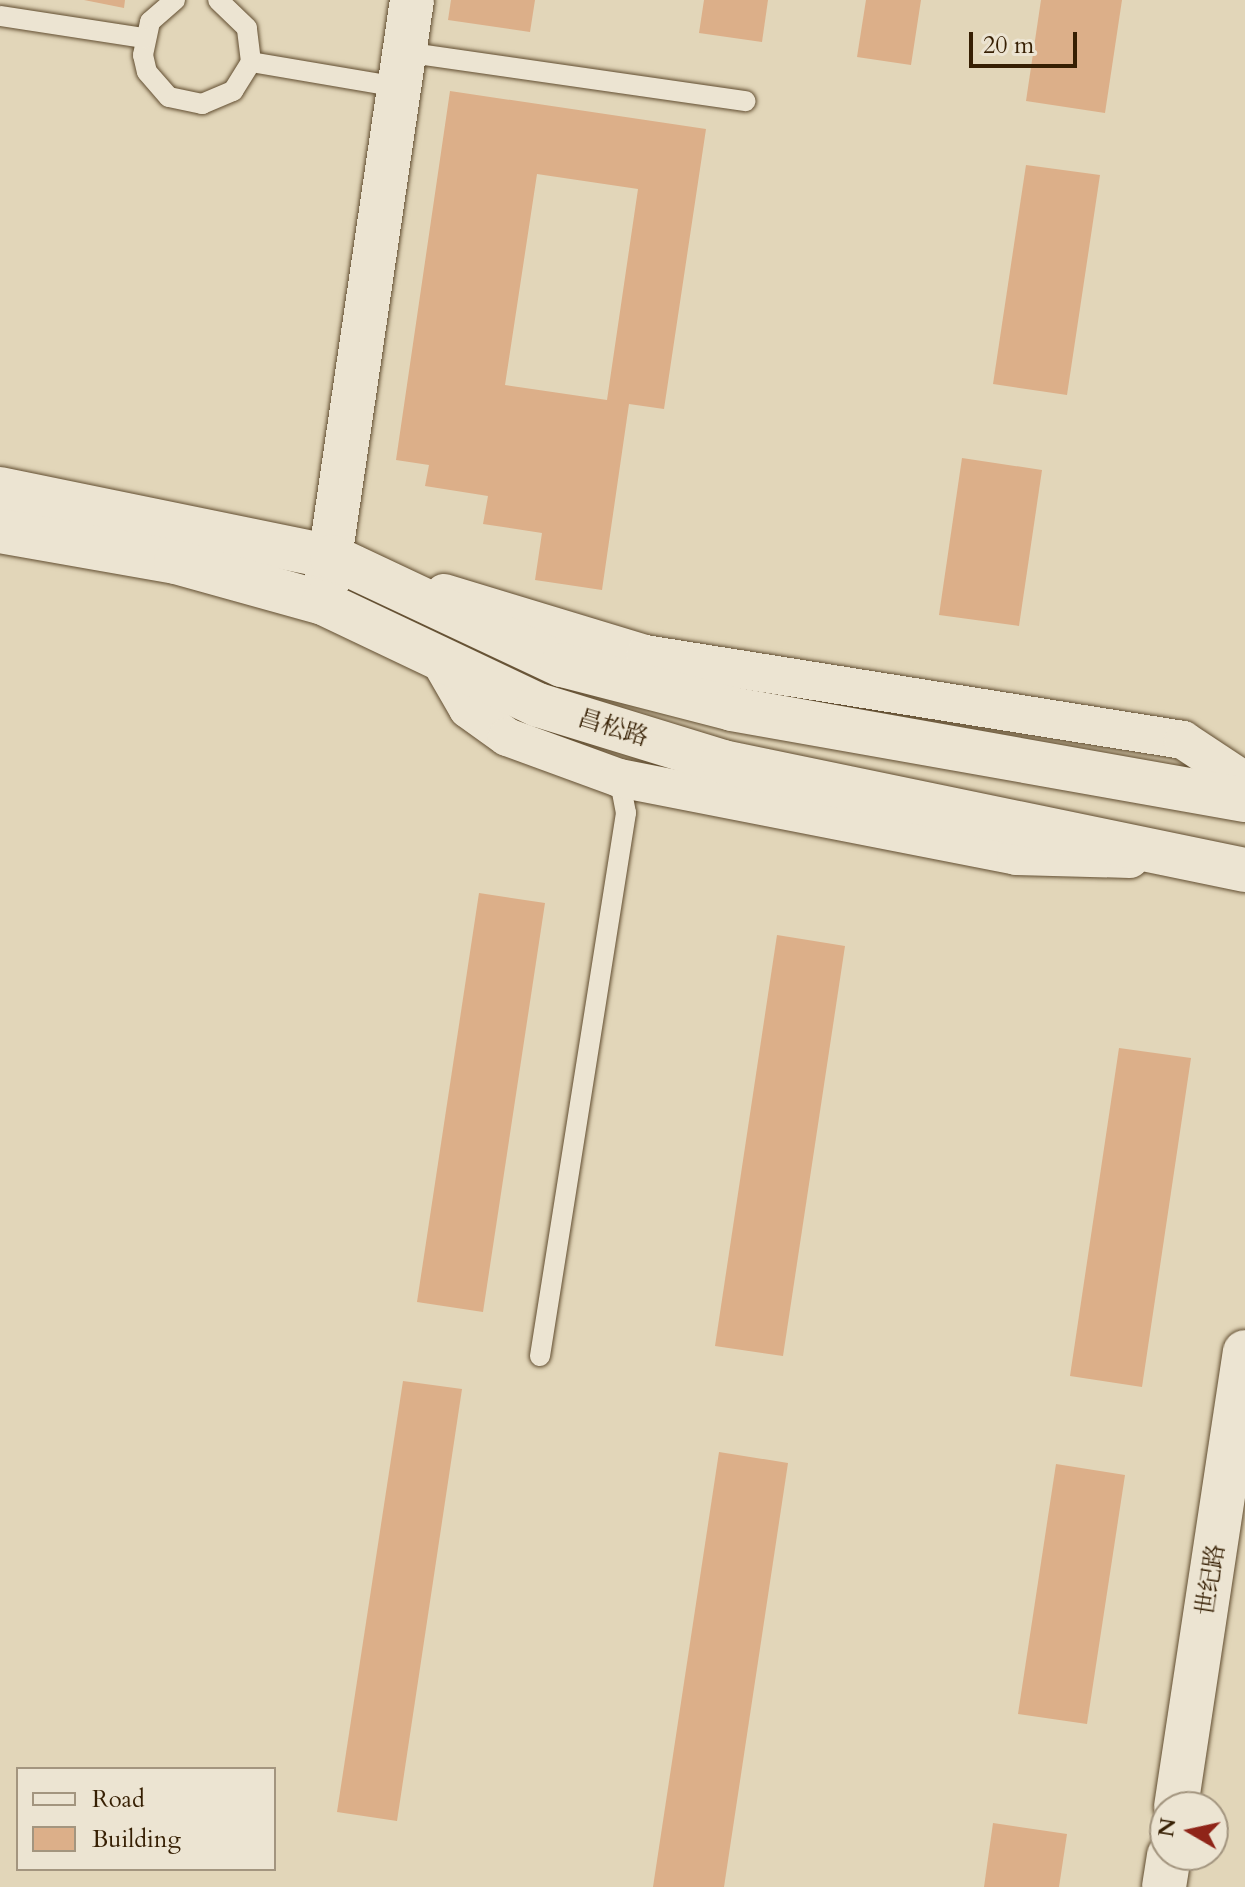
<!DOCTYPE html>
<meta charset="utf-8">
<style>
body{margin:0}
#map{position:relative;width:1245px;height:1887px;overflow:hidden;background:#e2d6b9;font-family:Cardo,"Noto Serif SC",serif}
div>[style]{position:absolute}
[style*='--x']{left:calc(var(--x)*1px);top:calc(var(--y)*1px);width:calc(var(--w)*1px);rotate:calc(var(--a)*1deg)}
.building>*{inset:0;background:#dcaf89}
.roads{filter:drop-shadow(0 0 2px #614d30) drop-shadow(0 0 2px #614d30)}
.service>*{height:20px;margin:-10px;padding:0 10px;transform-origin:10px;border-radius:10px;background:#ece4d2}
.minor>*{height:38px;margin:-19px;padding:0 19px;transform-origin:19px;border-radius:19px;background:#ece4d2}
.tertiary>*{height:44px;margin:-22px;padding:0 22px;transform-origin:22px;border-radius:22px;background:#ece4d2}
.secondary>*{height:44px;margin:-22px;padding:0 22px;transform-origin:22px;border-radius:22px;background:#ece4d2}
span{translate:-50% -50%;white-space:nowrap;text-align:center;line-height:1.15;-webkit-text-stroke:6px #ece4d2;paint-order:stroke}
.street-label{font-size:24px;color:#361f03}
.legend{position:absolute;left:16px;top:1767px;width:260px;height:104px;box-sizing:border-box;background:#ece4d2;border:2px solid #a3957f;margin:0;padding:10px 14px;list-style:none;font-size:24px;color:#361f03}
.legend li{display:flex;align-items:center;gap:16px;height:40px}
.legend b{width:40px;border:2px solid #a3957f}
.north{position:absolute;left:1149px;top:1791px;width:80px;height:80px;box-sizing:border-box;background:#ece4d2;border:2px solid #a3957f;border-radius:50%;rotate:279deg;font-size:22px;font-weight:700;line-height:32px;text-align:center;color:#361f03}
.north::after{content:'';display:block;margin:auto;width:28px;height:36px;background:#8f2418;clip-path:polygon(50% 0,100% 100%,50% 72%,0 100%)}
.scale{position:absolute;left:969px;top:32px;width:108px;height:36px;box-sizing:border-box;border:4px solid #361f03;border-top:0;padding-left:10px;font-size:24px;line-height:28px;white-space:nowrap;color:#361f03;-webkit-text-stroke:6px #ece4d2;paint-order:stroke}
</style>
<div id="map">
<div class="building">
<div style="clip-path:polygon(84px 0,125px 0,124px 8px)"></div>
<div style="clip-path:polygon(451px 0,535px 0,530px 32px,448px 20px)"></div>
<div style="clip-path:polygon(704px 0,768px 0,762px 42px,699px 33px)"></div>
<div style="clip-path:polygon(866px 0,921px 0,911px 65px,857px 57px)"></div>
<div style="clip-path:polygon(1041px 0,1122px 0,1105px 113px,1026px 101px)"></div>
<div style="clip-path:polygon(evenodd,450px 91px,706px 129px,664px 409px,629px 404px,602px 590px,535px 580px,542px 533px,483px 524px,488px 496px,425px 486px,429px 465px,396px 460px,450px 91px,537px 174px,638px 189px,607px 400px,505px 385px,537px 174px)"></div>
<div style="clip-path:polygon(1026px 165px,1100px 175px,1067px 395px,993px 384px)"></div>
<div style="clip-path:polygon(962px 458px,1042px 470px,1019px 626px,939px 615px)"></div>
<div style="clip-path:polygon(479px 893px,545px 903px,483px 1312px,417px 1302px)"></div>
<div style="clip-path:polygon(777px 935px,845px 946px,783px 1356px,715px 1346px)"></div>
<div style="clip-path:polygon(1119px 1048px,1191px 1058px,1142px 1387px,1070px 1376px)"></div>
<div style="clip-path:polygon(403px 1381px,462px 1389px,397px 1821px,337px 1812px)"></div>
<div style="clip-path:polygon(719px 1452px,788px 1463px,724px 1887px,653px 1887px)"></div>
<div style="clip-path:polygon(1056px 1464px,1125px 1475px,1087px 1724px,1018px 1714px)"></div>
<div style="clip-path:polygon(993px 1823px,1067px 1834px,1059px 1887px,984px 1887px)"></div>
</div>
<div class="roads">
<div class="service">
<div style="--x:175;--y:0;--w:33;--a:139"></div>
<div style="--x:150;--y:22;--w:34;--a:102"></div>
<div style="--x:143;--y:55;--w:17;--a:77"></div>
<div style="--x:147;--y:72;--w:33;--a:49"></div>
<div style="--x:169;--y:97;--w:34;--a:12"></div>
<div style="--x:202;--y:104;--w:34;--a:-23"></div>
<div style="--x:233;--y:91;--w:34;--a:-58"></div>
<div style="--x:251;--y:62;--w:34;--a:-97"></div>
<div style="--x:247;--y:28;--w:40;--a:-136"></div>
<div style="--x:0;--y:16;--w:146;--a:8.7"></div>
<div style="--x:404;--y:52;--w:345;--a:8.2"></div>
<div style="--x:251;--y:62;--w:150;--a:9.6"></div>
<div style="--x:540;--y:1356;--w:550;--a:-81"></div>
<div style="--x:626;--y:813;--w:36;--a:-101"></div>
</div>
<div class="minor">
<div style="--x:444;--y:593;--w:210;--a:16.9"></div>
<div style="--x:645;--y:654;--w:545;--a:9.08"></div>
<div style="--x:1183;--y:740;--w:74;--a:33.5"></div>
<div style="--x:438;--y:657;--w:60;--a:60"></div>
<div style="--x:468;--y:709;--w:48;--a:35.7"></div>
<div style="--x:507;--y:737;--w:119;--a:20.1"></div>
<div style="--x:619;--y:778;--w:405;--a:11.1"></div>
<div style="--x:1016;--y:856;--w:114;--a:1.5"></div>
</div>
<div class="tertiary">
<div style="--x:325;--y:592;--w:598;--a:-81.64"></div>
<div style="--x:1176;--y:1807;--w:460;--a:-81.4"></div>
<div style="--x:1164;--y:1887;--w:32;--a:-81"></div>
</div>
<div class="secondary">
<div style="--x:0;--y:489;--w:339;--a:11.6"></div>
<div style="--x:332;--y:557;--w:254;--a:25.2"></div>
<div style="--x:562;--y:665;--w:176;--a:14.5"></div>
<div style="--x:732;--y:709;--w:521;--a:10.06"></div>
<div style="--x:0;--y:531;--w:179;--a:10"></div>
<div style="--x:176;--y:562;--w:153;--a:15.6"></div>
<div style="--x:323;--y:603;--w:238;--a:25.4"></div>
<div style="--x:538;--y:705;--w:194;--a:17.1"></div>
<div style="--x:723;--y:762;--w:533;--a:11.69"></div>
</div>
</div>
<div class="street-label">
<span style="left:613px;top:728px;rotate:17deg">昌松路</span>
<span style="left:1211px;top:1580px;rotate:-81deg">世纪路</span>
</div>
<ul class="legend">
<li><b style="height:10px;background:#ece4d2"></b>Road</li>
<li><b style="height:22px;background:#dcaf89"></b>Building</li>
</ul>
<div class="north">N</div>
<div class="scale">20 m</div>
</div>
